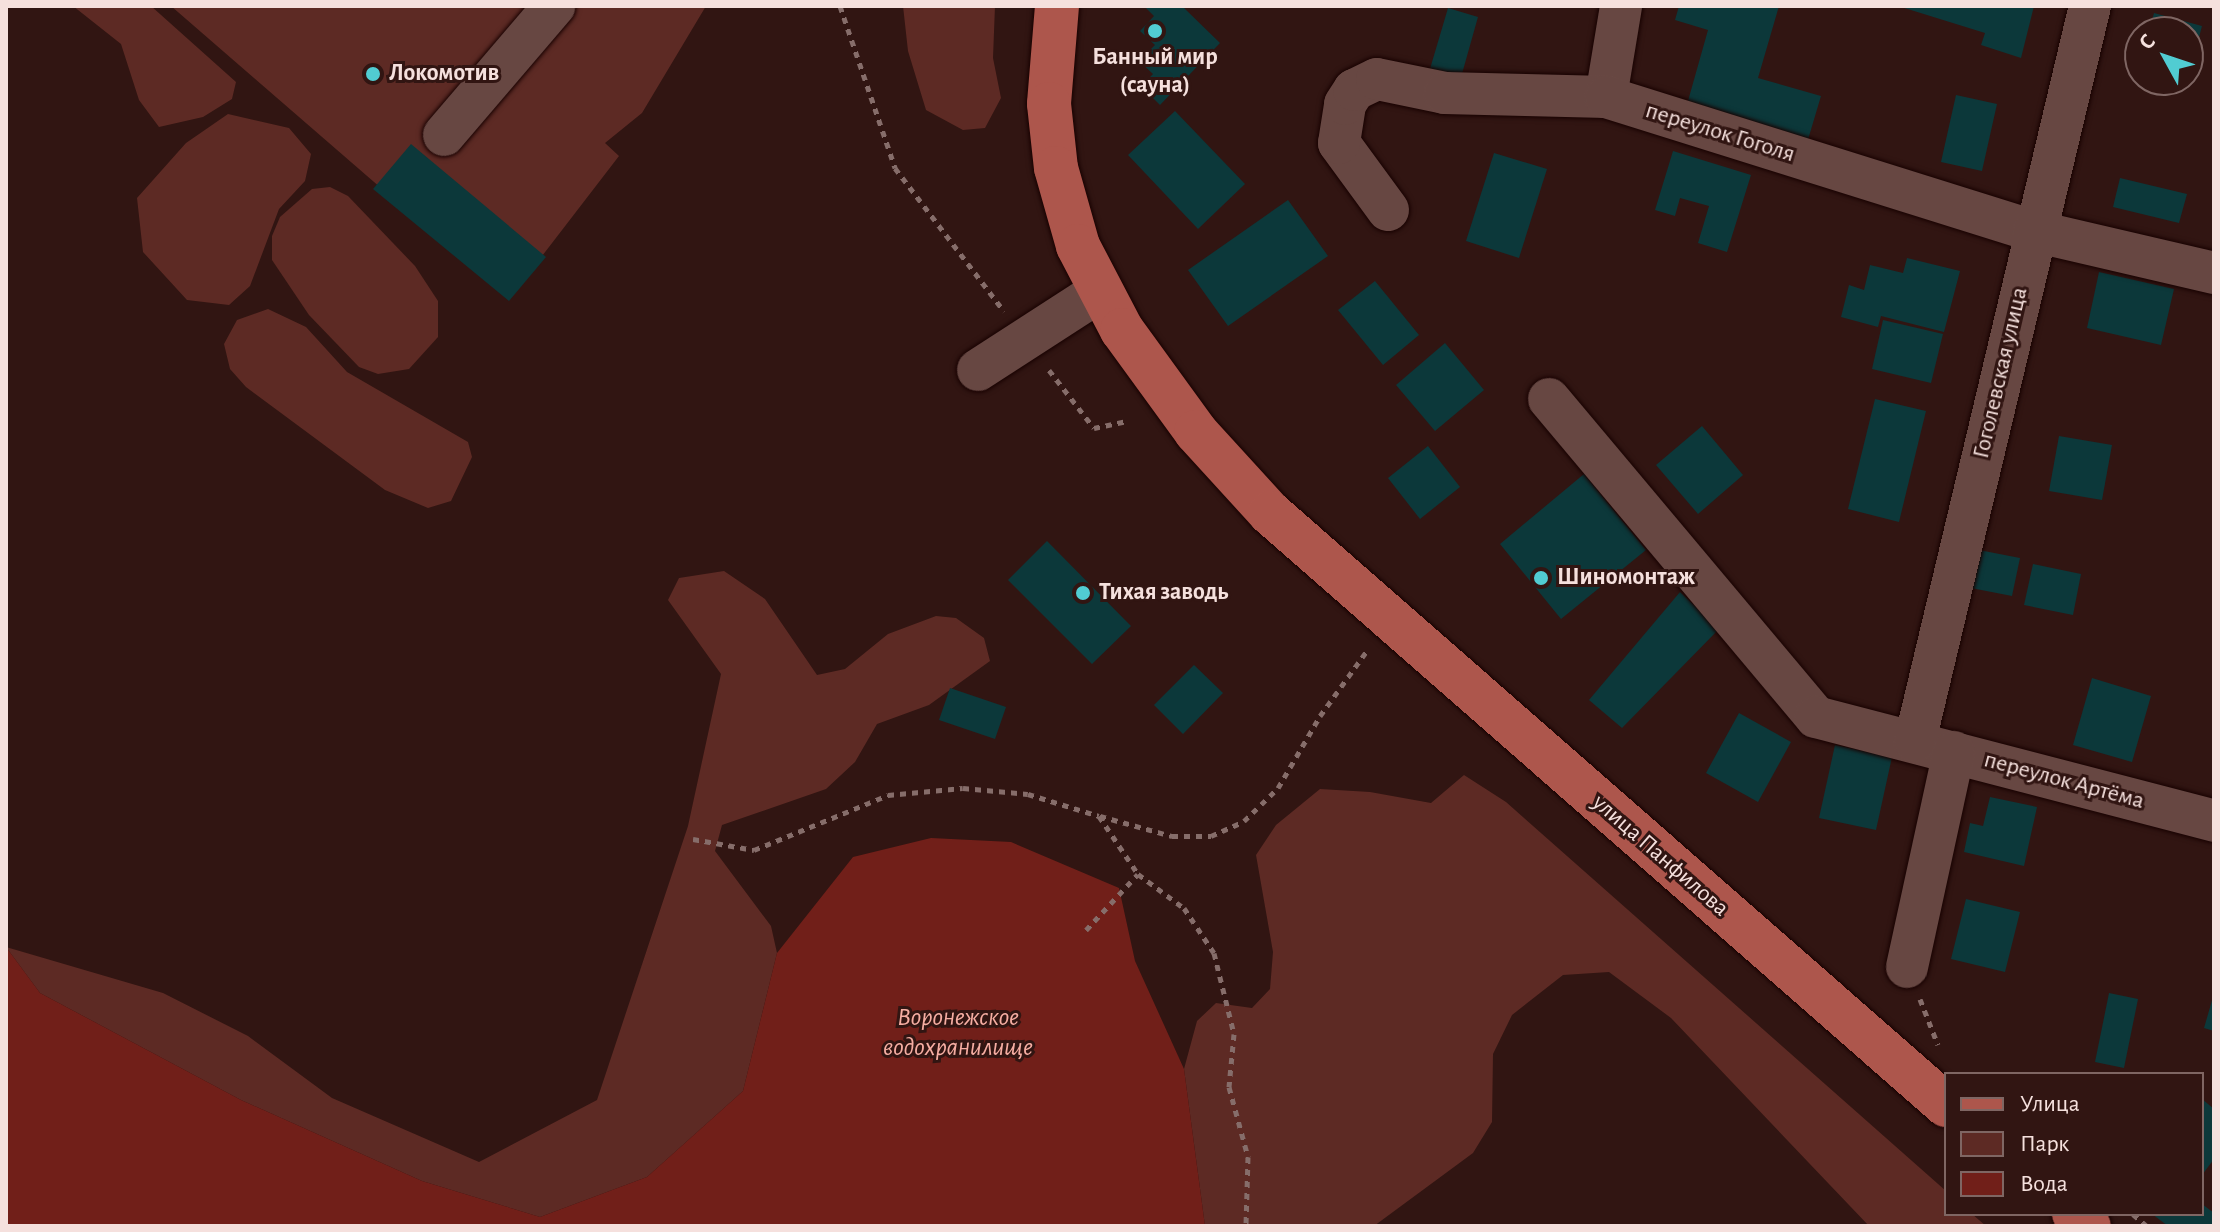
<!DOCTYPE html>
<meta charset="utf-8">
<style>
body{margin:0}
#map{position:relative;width:2220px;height:1232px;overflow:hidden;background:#311512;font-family:"Alegreya Sans",sans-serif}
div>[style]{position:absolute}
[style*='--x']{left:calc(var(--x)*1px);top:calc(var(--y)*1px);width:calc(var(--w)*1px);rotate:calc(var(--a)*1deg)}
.green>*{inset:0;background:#5d2a24}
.water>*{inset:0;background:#711f19}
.building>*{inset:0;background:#0c383a}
.path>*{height:5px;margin-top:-2.5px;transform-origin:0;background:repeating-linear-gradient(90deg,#866d6a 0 6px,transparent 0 12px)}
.roads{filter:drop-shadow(0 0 2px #180201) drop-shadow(0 0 2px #180201)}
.minor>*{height:42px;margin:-21px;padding:0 21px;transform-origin:21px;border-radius:21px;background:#674742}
.major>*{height:44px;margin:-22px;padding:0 22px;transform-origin:22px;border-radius:22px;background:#ad564c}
.dots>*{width:22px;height:22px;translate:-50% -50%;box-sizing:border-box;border:4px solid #311512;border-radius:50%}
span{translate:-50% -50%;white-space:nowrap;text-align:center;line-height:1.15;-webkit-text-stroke:6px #311512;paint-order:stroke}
.poi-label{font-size:24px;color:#f5e0dd;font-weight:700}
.left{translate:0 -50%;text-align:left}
.street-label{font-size:24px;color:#f5e0dd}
.water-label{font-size:26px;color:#f6ada2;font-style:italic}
.frame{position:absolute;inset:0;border:8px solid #f5e0dd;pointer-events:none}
.legend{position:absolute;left:1944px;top:1072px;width:260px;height:144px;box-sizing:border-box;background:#311512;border:2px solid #7f6663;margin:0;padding:10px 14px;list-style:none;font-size:24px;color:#f5e0dd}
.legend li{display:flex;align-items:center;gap:16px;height:40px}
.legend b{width:40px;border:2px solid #7f6663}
.north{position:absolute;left:2124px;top:16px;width:80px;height:80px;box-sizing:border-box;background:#311512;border:2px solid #7f6663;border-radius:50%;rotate:310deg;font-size:22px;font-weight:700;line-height:32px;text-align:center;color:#f5e0dd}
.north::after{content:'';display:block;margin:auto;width:28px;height:36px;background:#51ccd2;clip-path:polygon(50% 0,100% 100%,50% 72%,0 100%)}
</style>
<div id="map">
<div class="green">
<div style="clip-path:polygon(73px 6px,151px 6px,236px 82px,232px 99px,203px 117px,159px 127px,139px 100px,121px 44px)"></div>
<div style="clip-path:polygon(171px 6px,706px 6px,642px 113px,605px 143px,619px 156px,509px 299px)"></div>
<div style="clip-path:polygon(903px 6px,995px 6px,993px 58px,1001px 98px,985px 128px,963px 130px,926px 110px,908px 51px)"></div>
<div style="clip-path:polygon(228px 114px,289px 128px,311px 154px,305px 181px,279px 209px,250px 286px,229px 305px,187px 300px,143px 252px,137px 198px,186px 143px)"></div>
<div style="clip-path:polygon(330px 187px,348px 196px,415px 266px,438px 301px,438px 337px,409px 369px,378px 374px,359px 367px,309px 315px,272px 260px,272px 236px,280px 217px,312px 189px)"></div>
<div style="clip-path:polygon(268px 309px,306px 327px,347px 372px,468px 442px,472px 457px,451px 501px,428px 508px,385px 490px,246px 387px,230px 369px,224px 344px,237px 320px)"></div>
<div style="clip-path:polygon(724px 571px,765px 599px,817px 675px,845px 669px,888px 634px,936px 616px,956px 618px,984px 638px,990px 661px,929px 705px,877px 724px,855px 762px,826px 789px,722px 825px,715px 851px,771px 926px,777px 953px,743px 1091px,647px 1177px,540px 1217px,422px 1181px,241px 1100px,40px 993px,6px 947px,163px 993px,248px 1036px,332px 1098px,479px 1162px,597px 1100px,688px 826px,721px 674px,668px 600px,679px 578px)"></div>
<div style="clip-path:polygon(1464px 775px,1506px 802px,1946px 1191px,1946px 1214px,1972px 1214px,1986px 1226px,1869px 1226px,1671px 1018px,1609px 972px,1563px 975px,1512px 1015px,1493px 1054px,1492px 1122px,1473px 1153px,1374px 1226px,1205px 1226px,1184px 1069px,1197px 1021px,1216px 1003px,1252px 1008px,1270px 989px,1273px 952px,1256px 855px,1276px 825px,1320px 789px,1370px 792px,1431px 803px)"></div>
</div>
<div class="water">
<div style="clip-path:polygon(931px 838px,1011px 842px,1119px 888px,1135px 961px,1184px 1069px,1205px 1226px,6px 1226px,6px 947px,40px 993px,241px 1100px,422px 1181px,540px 1217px,647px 1177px,743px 1091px,777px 953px,853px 857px)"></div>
</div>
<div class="building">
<div style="clip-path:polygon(1144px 6px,1182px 6px,1220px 43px,1160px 105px,1141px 86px,1153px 74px,1139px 61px,1155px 45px,1140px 31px,1154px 16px)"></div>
<div style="clip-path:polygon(1679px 6px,1779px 6px,1758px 78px,1821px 96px,1807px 143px,1686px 108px,1708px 30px,1675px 20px)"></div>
<div style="clip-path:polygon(1898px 6px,2034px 6px,2021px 58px,1981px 45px,1985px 33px)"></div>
<div style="clip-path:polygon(1448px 8px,1478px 17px,1458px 88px,1427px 79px)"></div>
<div style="clip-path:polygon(2154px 13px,2202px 26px,2189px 75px,2188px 32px,2149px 32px)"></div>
<div style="clip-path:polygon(2151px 80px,2188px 80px,2185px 90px)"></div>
<div style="clip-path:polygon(1956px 95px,1997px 104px,1982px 171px,1941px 162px)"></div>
<div style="clip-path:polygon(1175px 111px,1245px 184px,1198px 229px,1128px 155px)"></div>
<div style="clip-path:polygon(411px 144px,546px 257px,509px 301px,373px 189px)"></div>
<div style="clip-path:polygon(1673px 151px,1751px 175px,1727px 252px,1698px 243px,1709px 206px,1680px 198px,1675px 216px,1655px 210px)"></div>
<div style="clip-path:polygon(1494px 153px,1547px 169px,1519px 258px,1466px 241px)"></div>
<div style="clip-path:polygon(2120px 178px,2187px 194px,2179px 223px,2113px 207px)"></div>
<div style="clip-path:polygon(1288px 200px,1328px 256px,1228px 326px,1188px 270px)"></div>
<div style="clip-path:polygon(1907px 258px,1960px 271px,1944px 332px,1881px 316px,1878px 327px,1841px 317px,1849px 285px,1864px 290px,1870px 265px,1903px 273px)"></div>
<div style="clip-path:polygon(2099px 272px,2174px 289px,2161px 345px,2087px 328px)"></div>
<div style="clip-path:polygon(1375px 281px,1419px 335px,1383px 365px,1338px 310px)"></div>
<div style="clip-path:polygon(1883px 320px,1943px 334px,1931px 383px,1872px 369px)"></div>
<div style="clip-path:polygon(1445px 343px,1484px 390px,1435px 431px,1396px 385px)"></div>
<div style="clip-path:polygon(1875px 399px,1926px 411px,1899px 522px,1848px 509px)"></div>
<div style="clip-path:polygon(1702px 426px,1743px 475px,1698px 514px,1656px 465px)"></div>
<div style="clip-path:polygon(2059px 436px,2112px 445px,2102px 500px,2049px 491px)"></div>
<div style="clip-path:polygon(1428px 446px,1460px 487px,1420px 519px,1388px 478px)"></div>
<div style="clip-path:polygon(1584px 474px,1646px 550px,1561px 619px,1500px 544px)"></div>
<div style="clip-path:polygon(1047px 541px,1131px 626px,1092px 664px,1008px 580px)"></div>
<div style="clip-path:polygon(1979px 550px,2020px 558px,2012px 596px,1971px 588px)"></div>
<div style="clip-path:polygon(2033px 564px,2081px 574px,2073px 615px,2024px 605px)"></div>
<div style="clip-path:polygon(1680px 592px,1719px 629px,1622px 728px,1589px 700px)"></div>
<div style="clip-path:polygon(1194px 665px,1223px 693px,1183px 734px,1154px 705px)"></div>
<div style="clip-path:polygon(2092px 678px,2151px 696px,2132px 762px,2073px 745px)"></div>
<div style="clip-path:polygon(950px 688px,1006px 707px,995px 739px,939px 720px)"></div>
<div style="clip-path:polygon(1739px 713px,1791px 742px,1758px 802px,1706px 773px)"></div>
<div style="clip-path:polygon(1835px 745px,1892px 757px,1876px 830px,1819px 818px)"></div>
<div style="clip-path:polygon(1990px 797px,2037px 807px,2024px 866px,1964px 852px,1970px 823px,1983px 826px)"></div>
<div style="clip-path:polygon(1966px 899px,2020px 912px,2005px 972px,1951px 959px)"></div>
<div style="clip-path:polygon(2109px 993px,2138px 999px,2124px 1068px,2095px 1062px)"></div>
<div style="clip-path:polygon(2213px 997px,2214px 997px,2214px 1031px,2204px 1028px)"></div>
<div style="clip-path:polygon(2202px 1099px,2214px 1109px,2214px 1159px,2202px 1175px)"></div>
<div style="clip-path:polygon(2202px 1204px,2214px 1213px,2214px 1226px,2168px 1226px,2152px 1214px,2202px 1214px)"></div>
</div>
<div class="path">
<div style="--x:840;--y:6;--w:171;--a:71.2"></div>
<div style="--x:895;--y:168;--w:180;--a:52.7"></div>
<div style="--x:1049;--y:370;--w:73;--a:52.2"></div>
<div style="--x:1094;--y:428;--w:35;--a:-12"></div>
<div style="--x:1100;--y:816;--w:75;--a:15.5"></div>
<div style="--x:1172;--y:836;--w:39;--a:0"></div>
<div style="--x:1211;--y:836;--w:36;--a:-24"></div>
<div style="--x:1244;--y:821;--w:47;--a:-44.1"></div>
<div style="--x:1278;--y:788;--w:83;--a:-59.7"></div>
<div style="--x:1320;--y:716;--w:79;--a:-54.3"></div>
<div style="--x:693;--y:839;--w:62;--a:10.2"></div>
<div style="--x:754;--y:850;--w:145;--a:-22.3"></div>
<div style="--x:888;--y:795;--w:75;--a:-5.3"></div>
<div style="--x:963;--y:788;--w:65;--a:5.3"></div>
<div style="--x:1028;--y:794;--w:74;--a:17.2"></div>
<div style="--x:1099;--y:816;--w:70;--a:56.1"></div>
<div style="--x:1138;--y:874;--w:57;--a:36.5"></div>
<div style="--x:1184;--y:908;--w:54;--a:56.3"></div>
<div style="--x:1214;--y:953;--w:83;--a:76.1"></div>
<div style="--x:1234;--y:1034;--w:53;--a:95.4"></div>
<div style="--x:1229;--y:1087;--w:73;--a:74.8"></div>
<div style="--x:1248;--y:1157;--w:69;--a:91.7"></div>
<div style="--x:1086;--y:930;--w:76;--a:-47.1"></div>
<div style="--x:1920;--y:999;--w:49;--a:68.6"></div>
<div style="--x:2133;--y:1214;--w:18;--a:41"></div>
</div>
<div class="roads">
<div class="minor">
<div style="--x:1606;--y:97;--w:92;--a:-80.6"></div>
<div style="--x:444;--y:135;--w:170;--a:-49.5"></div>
<div style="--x:1388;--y:210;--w:83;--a:-126.2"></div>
<div style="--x:1339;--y:143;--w:39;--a:-81"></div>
<div style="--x:1345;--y:104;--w:17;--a:-57"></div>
<div style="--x:1354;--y:90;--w:25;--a:-26"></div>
<div style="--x:1377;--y:79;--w:69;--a:11.6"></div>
<div style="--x:1445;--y:93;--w:161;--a:1.4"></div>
<div style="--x:1606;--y:97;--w:448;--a:17.4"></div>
<div style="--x:2034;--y:231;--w:185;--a:13.1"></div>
<div style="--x:978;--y:370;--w:145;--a:-32.9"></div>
<div style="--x:1549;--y:399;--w:415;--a:50"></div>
<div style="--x:1816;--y:717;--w:411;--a:14.6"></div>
<div style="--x:1915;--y:741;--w:756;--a:-76.61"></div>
<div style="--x:1907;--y:967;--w:220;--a:-77.7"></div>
</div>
<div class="major">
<div style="--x:1057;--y:6;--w:98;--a:94.7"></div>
<div style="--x:1049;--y:104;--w:64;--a:83.8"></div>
<div style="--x:1056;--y:168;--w:81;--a:74.2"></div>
<div style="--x:1078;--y:246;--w:95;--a:62.4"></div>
<div style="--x:1122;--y:330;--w:126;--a:54"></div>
<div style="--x:1196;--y:432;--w:110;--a:47.6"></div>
<div style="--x:1270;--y:513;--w:899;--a:41.21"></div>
<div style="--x:2074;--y:1214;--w:19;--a:39"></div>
</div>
</div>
<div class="dots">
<div style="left:1155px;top:31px;background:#51ccd2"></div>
<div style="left:373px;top:74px;background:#51ccd2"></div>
<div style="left:1541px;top:578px;background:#51ccd2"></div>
<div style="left:1083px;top:593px;background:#51ccd2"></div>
</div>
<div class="poi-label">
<span style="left:1155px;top:72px">Банный мир<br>(сауна)</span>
<span class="left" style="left:389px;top:74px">Локомотив</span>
<span class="left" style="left:1557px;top:578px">Шиномонтаж</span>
<span class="left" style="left:1099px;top:593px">Тихая заводь</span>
</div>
<div class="street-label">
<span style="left:1720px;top:133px;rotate:17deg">переулок Гоголя</span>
<span style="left:2001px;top:373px;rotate:-77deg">Гоголевская улица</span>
<span style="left:2064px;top:781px;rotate:15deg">переулок Артёма</span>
<span style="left:1660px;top:856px;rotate:41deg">улица Панфилова</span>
</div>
<div class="water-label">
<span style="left:958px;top:1033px">Воронежское<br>водохранилище</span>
</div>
<div class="frame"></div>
<ul class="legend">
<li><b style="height:10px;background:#ad564c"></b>Улица</li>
<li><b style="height:22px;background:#5d2a24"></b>Парк</li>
<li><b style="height:22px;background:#711f19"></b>Вода</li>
</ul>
<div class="north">С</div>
</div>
